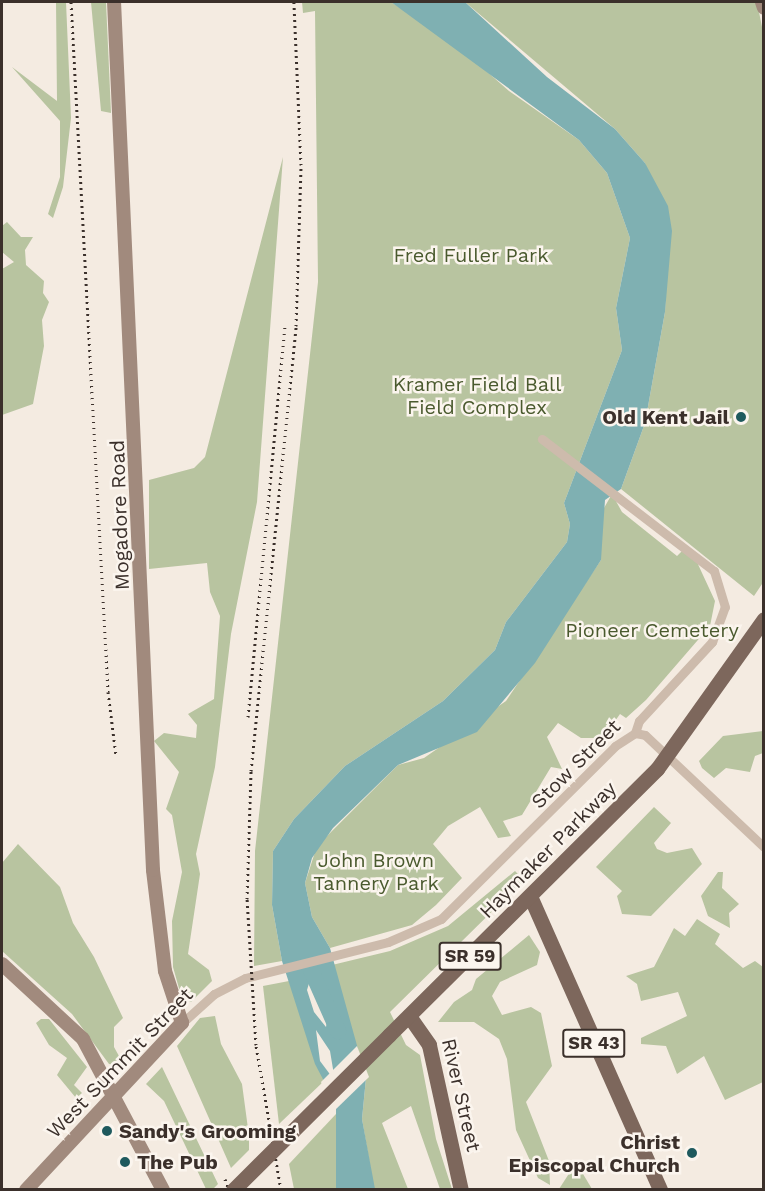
<!DOCTYPE html>
<style>
body{margin:0}
#map{position:relative;width:765px;height:1191px;overflow:hidden;background:#f4ebe1;font-family:"Work Sans",sans-serif}
div>[style]{position:absolute}
[style*='--x']{left:calc(var(--x)*1px);top:calc(var(--y)*1px);width:calc(var(--w)*1px);rotate:calc(var(--a)*1deg)}
.green>*{inset:0;background:#b8c4a0}
.water>*{inset:0;background:#7fb0b2}
.pier>*{inset:0;background:#f4ebe1}
.river>*{height:16px;margin:-8px;padding:0 8px;transform-origin:8px;border-radius:8px;background:#7fb0b2}
.street>*{height:9px;margin:-4.5px;padding:0 4.5px;transform-origin:4.5px;border-radius:4.5px;background:#cdbbac}
.secondary>*{height:14px;margin:-7px;padding:0 7px;transform-origin:7px;border-radius:7px;background:#a18a7d}
.primary>*{height:15px;margin:-7.5px;padding:0 7.5px;transform-origin:7.5px;border-radius:7.5px;background:#7d675c}
.rail>*{height:3px;margin-top:-1.5px;transform-origin:0;background:repeating-linear-gradient(90deg,#3b302b 0 1.5px,transparent 0 6px)}
.primary-bridge>*{height:15px;margin:-7.5px;padding:0 7.5px;transform-origin:7.5px;border-radius:7.5px;background:#7d675c}
.dots>*{width:16px;height:16px;translate:-50% -50%;box-sizing:border-box;border:3px solid #fbf5ee;border-radius:50%}
span{translate:-50% -50%;white-space:nowrap;text-align:center;line-height:1.15;-webkit-text-stroke:5px #fbf5ee;paint-order:stroke}
.shield-label span{padding:2px 4px;background:#fbf5ee;border:2px solid;border-radius:4px;-webkit-text-stroke-width:0}
.shield-label{font-size:18px;color:#3b302b;font-weight:700}
.park-label{font-size:20px;color:#4a5a2e}
.poi-label{font-size:20px;color:#3b302b;font-weight:700}
.right{translate:-100% -50%;text-align:right}
.left{translate:0 -50%;text-align:left}
.street-label{font-size:20px;color:#3b302b}
.frame{position:absolute;inset:0;border:3px solid #3b302b;pointer-events:none}
</style>
<div id="map">
<div class="green">
<div style="clip-path:polygon(56px 2px,66px 2px,71px 118px,63px 187px,53px 218px,48px 214px,60px 177px,60px 121px,12px 67px,57px 101px)"></div>
<div style="clip-path:polygon(91px 2px,106px 2px,111px 113px,101px 111px)"></div>
<div style="clip-path:polygon(302px 2px,391px 2px,459px 47px,509px 91px,579px 140px,607px 173px,630px 238px,616px 308px,622px 350px,564px 503px,570px 524px,567px 542px,506px 622px,495px 650px,443px 701px,345px 766px,294px 819px,273px 851px,272px 905px,282px 961px,254px 966px,255px 851px,318px 282px,315px 11px,303px 13px)"></div>
<div style="clip-path:polygon(465px 2px,757px 2px,764px 37px,764px 581px,754px 596px,621px 489px,645px 423px,665px 312px,667px 266px,645px 163px,615px 129px)"></div>
<div style="clip-path:polygon(283px 157px,257px 502px,231px 634px,215px 767px,196px 854px,200px 874px,188px 954px,209px 970px,212px 981px,191px 1002px,182px 999px,173px 967px,172px 921px,182px 872px,172px 815px,166px 809px,179px 772px,154px 741px,164px 733px,196px 738px,197px 725px,188px 714px,214px 699px,220px 616px,210px 592px,207px 563px,149px 569px,149px 480px,194px 468px,205px 457px)"></div>
<div style="clip-path:polygon(7px 222px,21px 237px,33px 237px,25px 250px,26px 265px,44px 281px,43px 293px,49px 302px,42px 320px,44px 346px,33px 404px,2px 415px,2px 269px,14px 262px,2px 252px,2px 226px)"></div>
<div style="clip-path:polygon(612px 494px,622px 512px,677px 556px,682px 551px,696px 560px,715px 601px,710px 626px,646px 700px,626px 718px,620px 714px,603px 738px,581px 738px,558px 723px,547px 737px,562px 769px,551px 767px,522px 815px,503px 821px,511px 836px,498px 838px,480px 807px,448px 826px,433px 844px,462px 878px,436px 905px,412px 925px,330px 948px,312px 917px,305px 883px,317px 846px,398px 765px,424px 758px,506px 701px,601px 560px,600px 515px)"></div>
<div style="clip-path:polygon(763px 731px,763px 753px,755px 756px,750px 772px,726px 768px,714px 778px,702px 768px,699px 761px,723px 736px)"></div>
<div style="clip-path:polygon(654px 807px,671px 823px,654px 843px,657px 849px,667px 853px,692px 848px,702px 864px,651px 916px,622px 914px,617px 896px,622px 891px,596px 867px)"></div>
<div style="clip-path:polygon(18px 844px,60px 887px,73px 923px,94px 957px,123px 1018px,114px 1027px,114px 1047px,125px 1067px,109px 1064px,72px 1014px,2px 951px,2px 863px)"></div>
<div style="clip-path:polygon(515px 871px,524px 880px,390px 1012px,406px 1045px,420px 1055px,436px 1139px,452px 1189px,440px 1189px,411px 1106px,382px 1123px,408px 1189px,374px 1189px,362px 1119px,366px 1078px,332px 965px,390px 951px,448px 926px)"></div>
<div style="clip-path:polygon(718px 872px,723px 872px,722px 888px,739px 904px,729px 913px,730px 928px,708px 916px,701px 896px)"></div>
<div style="clip-path:polygon(697px 919px,720px 934px,715px 944px,743px 968px,755px 961px,763px 967px,763px 1082px,725px 1100px,704px 1056px,677px 1074px,666px 1046px,641px 1044px,641px 1038px,687px 1016px,678px 992px,641px 1001px,637px 984px,626px 976px,654px 967px,674px 928px,685px 936px)"></div>
<div style="clip-path:polygon(529px 935px,540px 952px,537px 965px,500px 982px,492px 996px,502px 1015px,531px 1007px,541px 1013px,552px 1066px,526px 1102px,549px 1161px,550px 1185px,538px 1178px,516px 1130px,507px 1059px,499px 1039px,474px 1022px,438px 1022px,454px 1002px,472px 990px,476px 979px)"></div>
<div style="clip-path:polygon(289px 981px,324px 1081px,279px 1124px,263px 986px)"></div>
<div style="clip-path:polygon(215px 1016px,221px 1044px,242px 1084px,249px 1136px,249px 1150px,231px 1168px,177px 1046px,200px 1018px)"></div>
<div style="clip-path:polygon(41px 1019px,49px 1019px,87px 1067px,74px 1085px,82px 1093px,76px 1098px,57px 1075px,67px 1058px,49px 1045px,36px 1023px)"></div>
<div style="clip-path:polygon(162px 1067px,218px 1184px,213px 1189px,206px 1189px,164px 1101px,146px 1084px)"></div>
<div style="clip-path:polygon(336px 1114px,336px 1189px,294px 1189px,289px 1164px)"></div>
<div style="clip-path:polygon(572px 1169px,580px 1169px,592px 1189px,559px 1189px)"></div>
</div>
<div class="water">
<div style="clip-path:polygon(evenodd,391px 2px,465px 2px,547px 77px,615px 129px,645px 163px,668px 206px,672px 231px,665px 312px,645px 423px,621px 489px,605px 500px,601px 560px,535px 663px,477px 732px,398px 765px,333px 828px,312px 858px,305px 883px,312px 917px,330px 948px,366px 1078px,362px 1119px,375px 1189px,336px 1189px,336px 1104px,315px 1064px,282px 961px,272px 905px,273px 851px,294px 819px,345px 766px,443px 701px,495px 650px,506px 622px,567px 542px,570px 524px,564px 503px,622px 350px,616px 308px,630px 238px,607px 173px,579px 140px,391px 2px,310px 980px,329px 1010px,326px 1027px,314px 1012px,307px 990px,310px 980px,391px 2px,316px 1030px,330px 1051px,335px 1081px,320px 1061px,316px 1030px)"></div>
</div>
<div class="pier">
<div style="clip-path:polygon(357px 1046px,369px 1077px,333px 1112px,321px 1082px)"></div>
</div>
<div class="river">
<div style="--x:311;--y:970;--w:67;--a:66.1"></div>
</div>
<div class="street">
<div style="--x:635;--y:733;--w:10;--a:11"></div>
<div style="--x:645;--y:735;--w:163;--a:43.3"></div>
<div style="--x:182;--y:1023;--w:43;--a:-42.2"></div>
<div style="--x:214;--y:994;--w:35;--a:-27"></div>
<div style="--x:245;--y:978;--w:147;--a:-14.1"></div>
<div style="--x:388;--y:942;--w:58;--a:-23.5"></div>
<div style="--x:441;--y:919;--w:245;--a:-44.8"></div>
<div style="--x:615;--y:746;--w:24;--a:-33"></div>
<div style="--x:635;--y:733;--w:13;--a:-72"></div>
<div style="--x:639;--y:721;--w:108;--a:-47.3"></div>
<div style="--x:712;--y:642;--w:37;--a:-70"></div>
<div style="--x:725;--y:607;--w:38;--a:-107"></div>
<div style="--x:714;--y:571;--w:217;--a:-142.5"></div>
</div>
<div class="secondary">
<div style="--x:762;--y:2;--w:6;--a:72"></div>
<div style="--x:2;--y:964;--w:110;--a:42.8"></div>
<div style="--x:83;--y:1039;--w:171;--a:62.1"></div>
<div style="--x:26;--y:1190;--w:229;--a:-47"></div>
<div style="--x:182;--y:1023;--w:55;--a:-108.1"></div>
<div style="--x:165;--y:971;--w:102;--a:-96.8"></div>
<div style="--x:153;--y:870;--w:869;--a:-92.57"></div>
</div>
<div class="primary">
<div style="--x:530;--y:896;--w:321;--a:66.1"></div>
<div style="--x:409;--y:1016;--w:35;--a:55"></div>
<div style="--x:429;--y:1045;--w:148;--a:77.6"></div>
<div style="--x:389;--y:1035;--w:378;--a:-44.8"></div>
<div style="--x:657;--y:769;--w:184;--a:-54.5"></div>
</div>
<div class="rail">
<div style="--x:71;--y:2;--w:691;--a:86.93"></div>
<div style="--x:108;--y:692;--w:64;--a:82.8"></div>
<div style="--x:248;--y:717;--w:393;--a:-84.6"></div>
<div style="--x:225;--y:1179;--w:12;--a:70"></div>
<div style="--x:281;--y:1190;--w:147;--a:-99.8"></div>
<div style="--x:256;--y:1045;--w:146;--a:-93.5"></div>
<div style="--x:247;--y:899;--w:128;--a:-88.2"></div>
<div style="--x:251;--y:771;--w:447;--a:-84.2"></div>
<div style="--x:296;--y:326;--w:161;--a:-88.2"></div>
<div style="--x:301;--y:165;--w:163;--a:-92.5"></div>
</div>
<div class="primary-bridge">
<div style="--x:233;--y:1190;--w:220;--a:-44.8"></div>
</div>
<div class="dots">
<div style="left:741px;top:417px;background:#1f5a5e"></div>
<div style="left:107px;top:1131px;background:#1f5a5e"></div>
<div style="left:692px;top:1153px;background:#1f5a5e"></div>
<div style="left:125px;top:1162px;background:#1f5a5e"></div>
</div>
<div class="shield-label">
<span style="left:470px;top:956px">SR 59</span>
<span style="left:594px;top:1043px">SR 43</span>
</div>
<div class="park-label">
<span style="left:471px;top:255px">Fred Fuller Park</span>
<span style="left:477px;top:396px">Kramer Field Ball<br>Field Complex</span>
<span style="left:652px;top:630px">Pioneer Cemetery</span>
<span style="left:376px;top:872px">John Brown<br>Tannery Park</span>
</div>
<div class="poi-label">
<span class="right" style="left:729px;top:417px">Old Kent Jail</span>
<span class="left" style="left:119px;top:1131px">Sandy's Grooming</span>
<span class="right" style="left:680px;top:1154px">Christ<br>Episcopal Church</span>
<span class="left" style="left:137px;top:1162px">The Pub</span>
</div>
<div class="street-label">
<span style="left:120px;top:515px;rotate:-92deg">Mogadore Road</span>
<span style="left:576px;top:764px;rotate:-45deg">Stow Street</span>
<span style="left:548px;top:850px;rotate:-45deg">Haymaker Parkway</span>
<span style="left:120px;top:1063px;rotate:-46deg">West Summit Street</span>
<span style="left:461px;top:1095px;rotate:77deg">River Street</span>
</div>
<div class="frame"></div>
</div>
